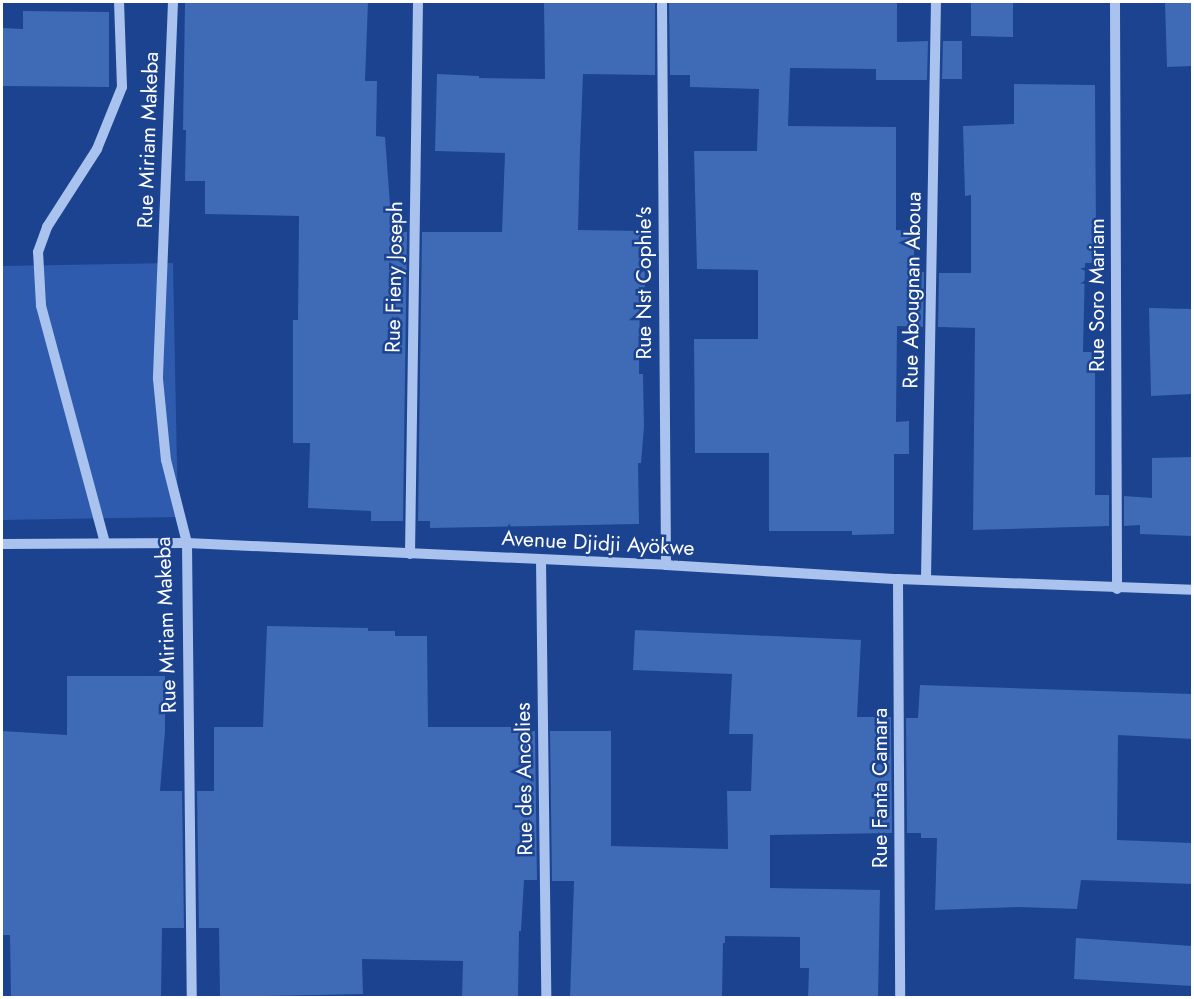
<!DOCTYPE html>
<meta charset="utf-8">
<style>
body{margin:0}
#map{position:relative;width:1194px;height:999px;overflow:hidden;background:#1b438f;font-family:Jost,sans-serif}
div>[style]{position:absolute}
[style*='--x']{left:calc(var(--x)*1px);top:calc(var(--y)*1px);width:calc(var(--w)*1px);rotate:calc(var(--a)*1deg)}
.green>*{inset:0;background:#2e5bad}
.building>*{inset:0;background:#3f6ab5}
.minor>*{height:10px;margin:-5px;padding:0 5px;transform-origin:5px;border-radius:5px;background:#a9c2ee}
span{translate:-50% -50%;white-space:nowrap;text-align:center;line-height:1.15;-webkit-text-stroke:5px #1b438f;paint-order:stroke}
.street-label{font-size:21px;color:#fff}
.frame{position:absolute;inset:0;border:3px solid #fff;pointer-events:none}
</style>
<div id="map">
<div class="green">
<div style="clip-path:polygon(173px 263px,178px 517px,2px 520px,2px 266px)"></div>
</div>
<div class="building">
<div style="clip-path:polygon(185px 2px,368px 2px,365px 81px,377px 81px,376px 136px,385px 137px,392px 232px,407px 232px,403px 521px,371px 521px,371px 511px,308px 508px,310px 443px,293px 443px,293px 320px,298px 320px,299px 216px,205px 214px,205px 181px,185px 181px,186px 130px,183px 130px)"></div>
<div style="clip-path:polygon(544px 2px,655px 2px,655px 75px,583px 74px,580px 151px,578px 230px,644px 231px,645px 291px,640px 291px,639px 374px,643px 374px,644px 427px,641px 463px,638px 463px,639px 524px,430px 528px,430px 521px,418px 521px,422px 232px,502px 232px,505px 153px,435px 151px,437px 74px,479px 76px,479px 78px,545px 79px)"></div>
<div style="clip-path:polygon(669px 2px,897px 2px,897px 42px,928px 41px,927px 80px,876px 80px,876px 69px,790px 68px,788px 126px,896px 127px,896px 230px,914px 231px,914px 272px,924px 272px,923px 327px,897px 326px,896px 422px,909px 421px,909px 454px,894px 454px,894px 534px,852px 535px,852px 531px,769px 531px,769px 453px,695px 453px,694px 339px,758px 339px,758px 270px,697px 269px,694px 151px,757px 151px,759px 89px,690px 87px,690px 75px,670px 75px)"></div>
<div style="clip-path:polygon(971px 2px,1013px 2px,1013px 37px,971px 36px)"></div>
<div style="clip-path:polygon(1165px 2px,1192px 2px,1192px 66px,1167px 67px)"></div>
<div style="clip-path:polygon(23px 11px,109px 12px,109px 87px,2px 86px,2px 28px,23px 29px)"></div>
<div style="clip-path:polygon(943px 41px,962px 41px,962px 79px,942px 79px)"></div>
<div style="clip-path:polygon(1014px 84px,1095px 85px,1096px 231px,1099px 231px,1100px 263px,1085px 263px,1083px 352px,1095px 352px,1095px 495px,1109px 495px,1109px 526px,973px 530px,975px 328px,938px 327px,939px 273px,971px 273px,971px 195px,965px 196px,963px 126px,1014px 124px)"></div>
<div style="clip-path:polygon(1149px 308px,1192px 309px,1192px 394px,1151px 396px)"></div>
<div style="clip-path:polygon(1192px 457px,1192px 536px,1140px 534px,1140px 525px,1124px 526px,1124px 496px,1152px 498px,1152px 458px)"></div>
<div style="clip-path:polygon(267px 626px,368px 628px,368px 631px,395px 631px,395px 636px,427px 636px,428px 727px,524px 727px,524px 731px,535px 731px,537px 880px,524px 880px,521px 931px,519px 931px,518px 998px,462px 998px,463px 961px,362px 959px,363px 994px,220px 997px,219px 928px,199px 928px,197px 791px,214px 791px,214px 727px,263px 727px)"></div>
<div style="clip-path:polygon(635px 630px,861px 640px,857px 717px,891px 717px,892px 833px,770px 835px,770px 888px,880px 890px,878px 998px,808px 998px,809px 968px,800px 968px,800px 937px,725px 936px,725px 943px,723px 943px,722px 998px,570px 998px,574px 881px,552px 881px,550px 731px,611px 731px,611px 846px,728px 849px,727px 791px,751px 791px,753px 734px,729px 734px,732px 674px,633px 670px)"></div>
<div style="clip-path:polygon(67px 676px,165px 676px,165px 731px,160px 791px,182px 791px,184px 928px,162px 928px,161px 998px,11px 998px,10px 935px,2px 935px,2px 731px,67px 735px)"></div>
<div style="clip-path:polygon(920px 685px,1192px 694px,1192px 739px,1118px 735px,1117px 840px,1192px 843px,1192px 884px,1081px 880px,1077px 909px,1018px 907px,935px 910px,937px 838px,921px 838px,921px 833px,907px 833px,906px 718px,918px 718px)"></div>
<div style="clip-path:polygon(1076px 938px,1192px 946px,1192px 986px,1074px 979px)"></div>
</div>
<div class="minor">
<div style="--x:173;--y:2;--w:377;--a:92.3"></div>
<div style="--x:158;--y:379;--w:81;--a:84.4"></div>
<div style="--x:166;--y:460;--w:86;--a:75.8"></div>
<div style="--x:187;--y:543;--w:455;--a:89.4"></div>
<div style="--x:662;--y:2;--w:563;--a:89.59"></div>
<div style="--x:1115;--y:2;--w:587;--a:89.8"></div>
<div style="--x:105;--y:543;--w:246;--a:-105.1"></div>
<div style="--x:41;--y:305;--w:53;--a:-93.2"></div>
<div style="--x:38;--y:252;--w:27;--a:-70"></div>
<div style="--x:47;--y:227;--w:93;--a:-57.3"></div>
<div style="--x:97;--y:149;--w:67;--a:-68"></div>
<div style="--x:122;--y:87;--w:85;--a:-92"></div>
<div style="--x:2;--y:544;--w:185;--a:-0.3"></div>
<div style="--x:187;--y:543;--w:480;--a:2.6"></div>
<div style="--x:666;--y:565;--w:232;--a:3.5"></div>
<div style="--x:898;--y:579;--w:294;--a:2.1"></div>
<div style="--x:410;--y:554;--w:552;--a:-89.17"></div>
<div style="--x:541;--y:560;--w:438;--a:89.3"></div>
<div style="--x:898;--y:579;--w:419;--a:89.7"></div>
<div style="--x:926;--y:579;--w:577;--a:-89.01"></div>
</div>
<div class="street-label">
<span style="left:148px;top:140px;rotate:-88deg">Rue Miriam Makeba</span>
<span style="left:394px;top:277px;rotate:-89deg">Rue Fieny Joseph</span>
<span style="left:644px;top:283px;rotate:-90deg">Rue Nst Cophie's</span>
<span style="left:912px;top:290px;rotate:-89deg">Rue Abougnan Aboua</span>
<span style="left:1097px;top:295px;rotate:-90deg">Rue Soro Mariam</span>
<span style="left:598px;top:543px;rotate:3deg">Avenue Djidji Ayökwe</span>
<span style="left:166px;top:625px;rotate:-92deg">Rue Miriam Makeba</span>
<span style="left:524px;top:779px;rotate:-91deg">Rue des Ancolies</span>
<span style="left:880px;top:788px;rotate:-90deg">Rue Fanta Camara</span>
</div>
<div class="frame"></div>
</div>
